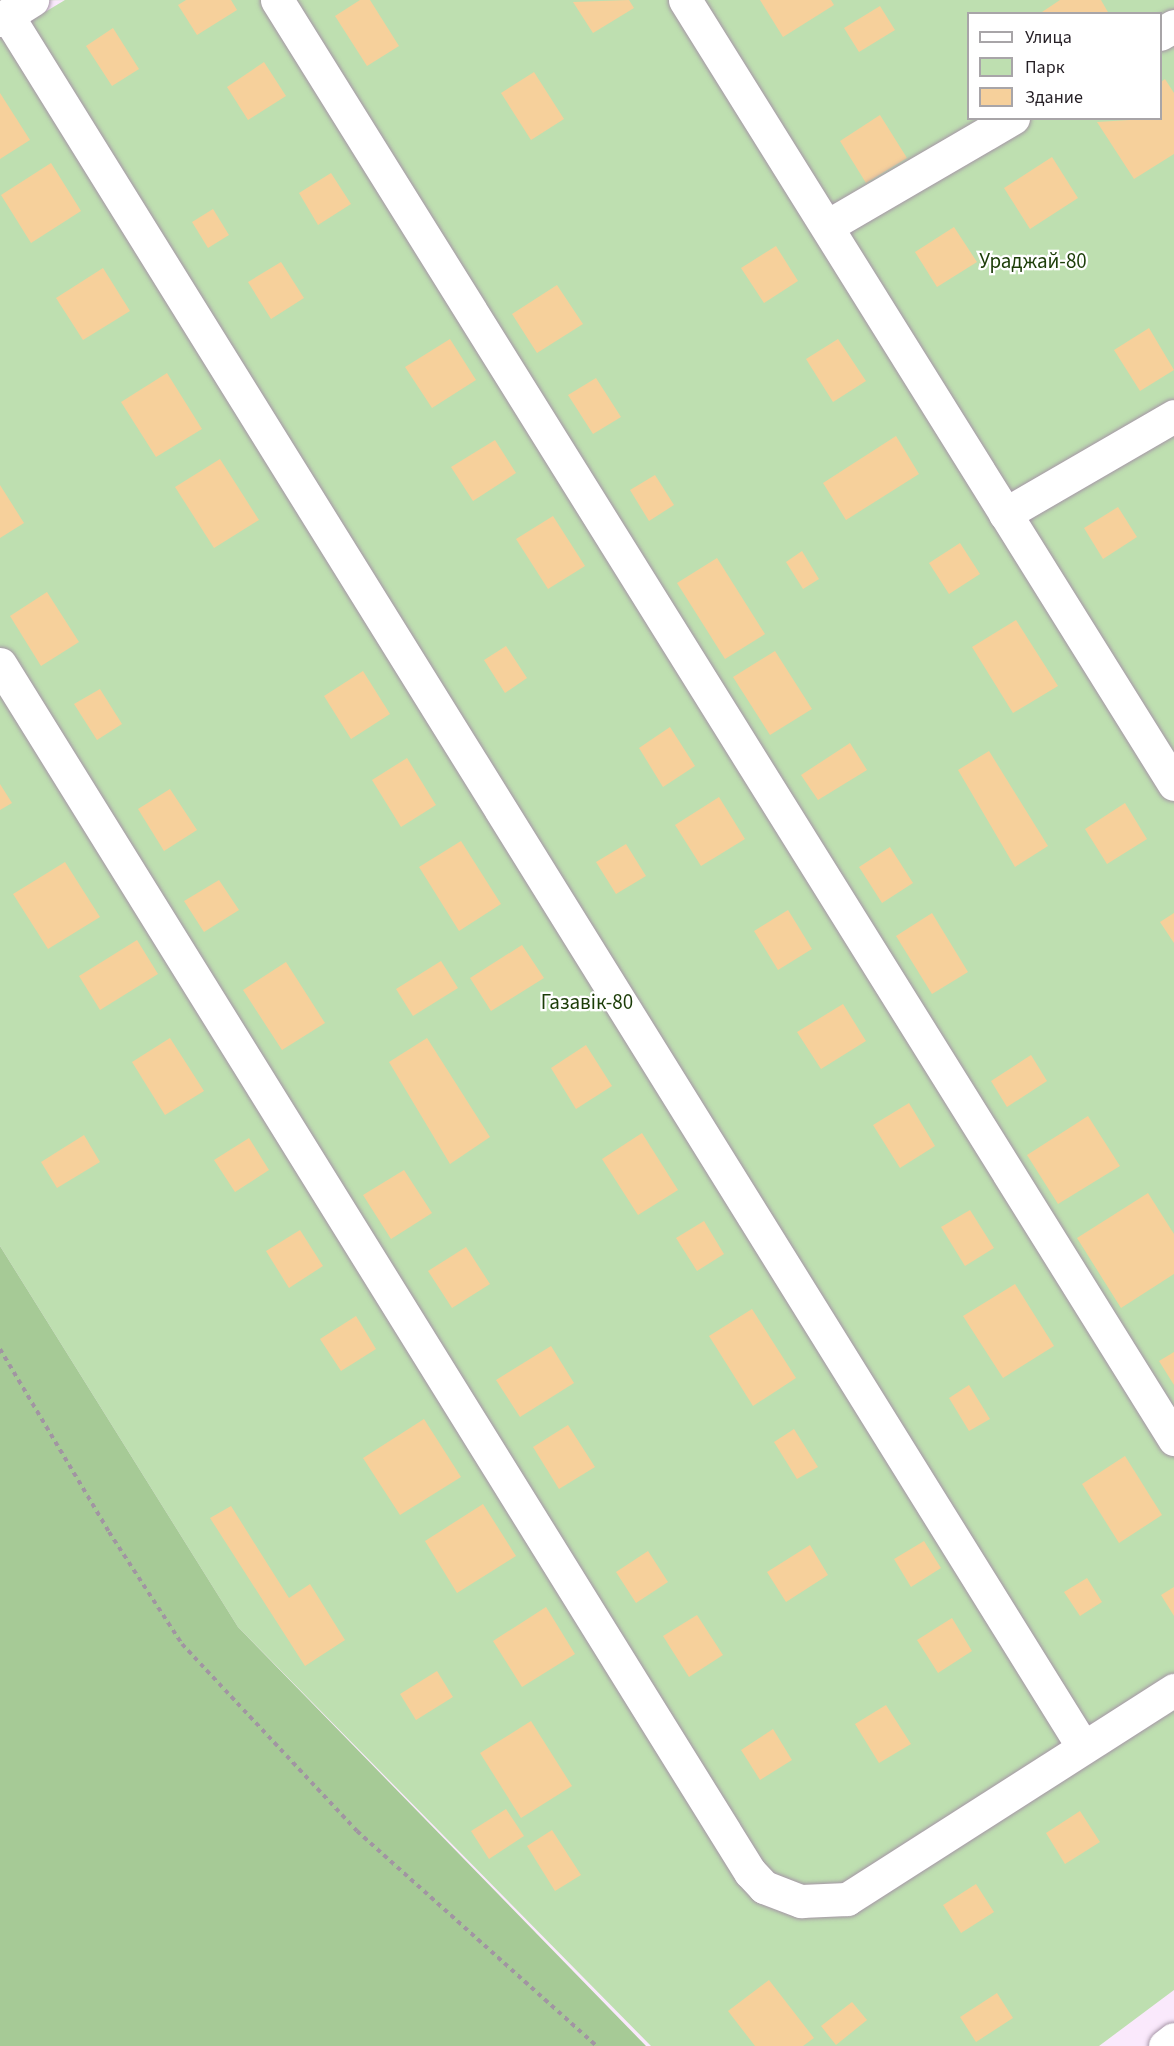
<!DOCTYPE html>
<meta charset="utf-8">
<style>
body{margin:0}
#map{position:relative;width:1174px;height:2046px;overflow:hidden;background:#fae9fc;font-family:"Source Sans 3",sans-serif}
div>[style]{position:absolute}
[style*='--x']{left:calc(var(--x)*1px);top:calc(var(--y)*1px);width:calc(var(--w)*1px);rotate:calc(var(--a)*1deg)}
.green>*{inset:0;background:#bedfb0}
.forest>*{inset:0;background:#a6ca96}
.building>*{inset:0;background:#f6d09b}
.path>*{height:4px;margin-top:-2px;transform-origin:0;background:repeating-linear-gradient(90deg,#a195a2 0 4.5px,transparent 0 9px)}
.roads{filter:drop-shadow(0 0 2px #a595a6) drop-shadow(0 0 2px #a595a6)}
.minor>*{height:33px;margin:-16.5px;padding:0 16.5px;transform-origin:16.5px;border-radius:16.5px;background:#fff}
span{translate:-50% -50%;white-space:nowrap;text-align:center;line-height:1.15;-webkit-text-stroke:4.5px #fff;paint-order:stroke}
.park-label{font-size:21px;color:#1c3d08}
.legend{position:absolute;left:967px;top:12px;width:195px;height:108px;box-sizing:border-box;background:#fff;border:2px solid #a8a5a8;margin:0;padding:8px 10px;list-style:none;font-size:18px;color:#251f25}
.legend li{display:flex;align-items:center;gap:12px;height:30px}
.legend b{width:30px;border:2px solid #a8a5a8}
</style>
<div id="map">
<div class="green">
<div style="clip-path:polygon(evenodd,0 0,15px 0,30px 21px,65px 0,1174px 0,1174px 1990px,1099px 2046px,651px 2046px,238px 1627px,0 1246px,0 0,968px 14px,1160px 14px,1160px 118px,968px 118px,968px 14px)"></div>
</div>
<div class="forest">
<div style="clip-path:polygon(0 1246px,238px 1627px,646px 2046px,0 2046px)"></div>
</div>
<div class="building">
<div style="clip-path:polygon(186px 0,231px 0,237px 10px,197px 35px,178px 5px)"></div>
<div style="clip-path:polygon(360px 0,370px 0,399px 46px,367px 66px,335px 16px)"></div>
<div style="clip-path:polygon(629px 0,634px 8px,593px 33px,573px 2px)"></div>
<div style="clip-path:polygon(760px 0,831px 0,834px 5px,783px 37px)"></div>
<div style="clip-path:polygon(1060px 0,1101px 0,1109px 14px,1039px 14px)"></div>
<div style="clip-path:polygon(880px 6px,895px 30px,859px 52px,844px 28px)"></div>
<div style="clip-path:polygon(113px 28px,139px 69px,112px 86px,86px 46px)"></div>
<div style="clip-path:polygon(264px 62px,286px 96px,248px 120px,227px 87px)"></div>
<div style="clip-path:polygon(534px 72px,564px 119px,531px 140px,501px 93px)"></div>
<div style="clip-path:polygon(1165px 79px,1174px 93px,1174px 154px,1134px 179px,1097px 122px,1161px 118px,1161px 82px)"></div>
<div style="clip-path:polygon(0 93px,30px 140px,0 159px)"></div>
<div style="clip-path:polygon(880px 115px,907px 158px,866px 183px,840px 141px)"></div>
<div style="clip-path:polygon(1052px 157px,1078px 198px,1030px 229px,1004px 188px)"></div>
<div style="clip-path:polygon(51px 163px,81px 211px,31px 243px,1px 195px)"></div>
<div style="clip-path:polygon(331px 173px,351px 204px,318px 225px,299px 193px)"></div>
<div style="clip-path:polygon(213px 209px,229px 235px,208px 248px,192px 222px)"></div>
<div style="clip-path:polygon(954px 227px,977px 262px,937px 287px,915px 252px)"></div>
<div style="clip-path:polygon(776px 246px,798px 281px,764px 303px,741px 268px)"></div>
<div style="clip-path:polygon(281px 262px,304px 298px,271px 319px,248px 282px)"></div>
<div style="clip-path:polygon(103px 268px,130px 311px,83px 340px,56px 298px)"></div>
<div style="clip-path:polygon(557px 285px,583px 324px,537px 353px,512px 314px)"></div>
<div style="clip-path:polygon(1149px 328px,1174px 370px,1140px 391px,1114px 350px)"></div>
<div style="clip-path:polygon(450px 339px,476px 380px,432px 408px,405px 367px)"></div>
<div style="clip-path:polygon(838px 339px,866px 381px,833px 402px,806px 359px)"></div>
<div style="clip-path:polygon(167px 373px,202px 429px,156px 457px,121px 402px)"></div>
<div style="clip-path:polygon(596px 378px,621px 417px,593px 434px,568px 395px)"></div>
<div style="clip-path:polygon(896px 436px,919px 474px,846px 520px,823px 483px)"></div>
<div style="clip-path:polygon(495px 440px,516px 473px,473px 501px,451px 467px)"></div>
<div style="clip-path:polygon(220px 459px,259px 520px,214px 548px,175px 487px)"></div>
<div style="clip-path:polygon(655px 475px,674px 505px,649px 521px,630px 490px)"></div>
<div style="clip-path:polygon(0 485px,24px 523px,0 538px)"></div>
<div style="clip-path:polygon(1118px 507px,1137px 537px,1103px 559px,1084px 528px)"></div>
<div style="clip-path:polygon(553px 516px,585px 566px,548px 589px,516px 539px)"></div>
<div style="clip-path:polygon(960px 543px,980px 574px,949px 594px,929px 563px)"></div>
<div style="clip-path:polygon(802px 551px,819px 579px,803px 589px,786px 562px)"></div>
<div style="clip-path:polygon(717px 558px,765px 634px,725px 659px,677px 583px)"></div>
<div style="clip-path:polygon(47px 592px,79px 642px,41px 666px,10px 616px)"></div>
<div style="clip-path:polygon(1016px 620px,1058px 686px,1013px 713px,972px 647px)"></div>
<div style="clip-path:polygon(506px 646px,527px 678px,505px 693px,484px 660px)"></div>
<div style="clip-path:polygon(775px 651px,812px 709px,770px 735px,733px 677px)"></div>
<div style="clip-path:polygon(363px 671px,390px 714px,351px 739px,324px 696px)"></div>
<div style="clip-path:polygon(100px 689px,122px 724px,97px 740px,74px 704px)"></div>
<div style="clip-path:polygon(670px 727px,695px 766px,663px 787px,639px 748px)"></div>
<div style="clip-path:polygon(850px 743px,867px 770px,818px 800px,801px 775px)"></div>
<div style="clip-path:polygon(989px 751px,1048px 846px,1015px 867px,958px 770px)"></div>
<div style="clip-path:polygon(407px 758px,436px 805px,401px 827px,372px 780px)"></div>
<div style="clip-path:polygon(0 784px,12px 803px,0 810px)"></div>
<div style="clip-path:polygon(170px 789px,197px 830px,164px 851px,138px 809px)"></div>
<div style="clip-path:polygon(719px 797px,745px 839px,701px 866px,675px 825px)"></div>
<div style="clip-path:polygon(1125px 803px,1147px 839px,1107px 864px,1085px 829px)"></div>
<div style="clip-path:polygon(461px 841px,501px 904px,459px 931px,419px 867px)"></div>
<div style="clip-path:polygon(626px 844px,646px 876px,616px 894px,596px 862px)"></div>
<div style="clip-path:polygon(890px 847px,913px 883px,882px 903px,859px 867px)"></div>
<div style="clip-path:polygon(65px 862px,100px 917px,48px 949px,13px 894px)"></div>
<div style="clip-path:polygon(219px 880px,239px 910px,204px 932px,184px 901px)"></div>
<div style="clip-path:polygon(788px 910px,812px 949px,778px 970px,754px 931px)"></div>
<div style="clip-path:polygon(932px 913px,968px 972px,932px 994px,896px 936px)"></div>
<div style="clip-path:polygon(1174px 913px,1174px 943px,1160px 922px)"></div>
<div style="clip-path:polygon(137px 940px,158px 974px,100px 1010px,79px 976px)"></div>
<div style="clip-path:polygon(522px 945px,544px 978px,491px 1011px,470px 978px)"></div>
<div style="clip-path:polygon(441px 961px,458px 988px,413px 1016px,396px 989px)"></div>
<div style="clip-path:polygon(286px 962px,325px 1023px,282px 1050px,243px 990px)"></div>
<div style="clip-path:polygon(843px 1004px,866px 1041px,821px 1069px,797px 1032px)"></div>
<div style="clip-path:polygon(170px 1038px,204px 1091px,165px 1115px,132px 1062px)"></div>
<div style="clip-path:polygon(427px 1038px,490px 1137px,450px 1164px,389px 1062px)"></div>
<div style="clip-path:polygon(586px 1045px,612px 1086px,576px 1109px,551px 1068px)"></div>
<div style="clip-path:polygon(1031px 1055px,1047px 1081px,1007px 1107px,991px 1081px)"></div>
<div style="clip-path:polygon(909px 1103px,935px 1146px,900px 1168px,873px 1125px)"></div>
<div style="clip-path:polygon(1088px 1116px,1120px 1166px,1058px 1204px,1027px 1155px)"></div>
<div style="clip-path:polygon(642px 1133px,678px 1190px,638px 1215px,602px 1159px)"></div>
<div style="clip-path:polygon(84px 1135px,100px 1162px,57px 1188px,41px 1162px)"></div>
<div style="clip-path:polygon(249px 1138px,269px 1170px,235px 1192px,214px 1160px)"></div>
<div style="clip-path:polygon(404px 1170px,432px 1213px,391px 1239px,363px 1195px)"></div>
<div style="clip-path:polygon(1148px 1193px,1174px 1234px,1174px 1274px,1121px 1308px,1077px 1238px)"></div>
<div style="clip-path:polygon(970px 1210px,994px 1248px,965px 1266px,941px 1227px)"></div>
<div style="clip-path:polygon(704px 1221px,724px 1254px,697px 1271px,676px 1238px)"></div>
<div style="clip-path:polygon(300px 1230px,323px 1266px,289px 1288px,266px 1251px)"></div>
<div style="clip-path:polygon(466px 1247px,490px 1284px,452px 1308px,428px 1271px)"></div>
<div style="clip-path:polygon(1015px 1284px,1054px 1346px,1003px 1378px,963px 1316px)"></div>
<div style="clip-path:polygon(752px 1309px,796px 1378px,753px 1406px,709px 1336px)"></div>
<div style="clip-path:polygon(356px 1316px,376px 1349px,341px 1371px,320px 1339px)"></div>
<div style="clip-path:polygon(551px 1346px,574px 1383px,520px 1417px,496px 1380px)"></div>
<div style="clip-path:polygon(1174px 1352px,1174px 1385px,1159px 1361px)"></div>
<div style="clip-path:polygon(969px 1385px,990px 1419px,969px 1431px,949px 1398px)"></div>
<div style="clip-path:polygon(424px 1419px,461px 1477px,400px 1515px,363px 1458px)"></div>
<div style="clip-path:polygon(568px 1425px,595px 1467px,559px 1489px,533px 1447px)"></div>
<div style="clip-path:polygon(794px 1429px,818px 1467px,797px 1479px,774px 1442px)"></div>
<div style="clip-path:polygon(1125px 1456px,1162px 1515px,1119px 1543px,1082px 1484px)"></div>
<div style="clip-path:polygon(483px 1504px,516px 1556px,457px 1593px,425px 1541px)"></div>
<div style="clip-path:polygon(231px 1506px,289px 1598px,310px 1584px,345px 1640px,305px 1666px,210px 1518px)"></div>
<div style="clip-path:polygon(924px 1541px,941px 1568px,911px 1587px,894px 1559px)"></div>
<div style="clip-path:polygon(810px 1545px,828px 1575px,786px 1602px,767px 1572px)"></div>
<div style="clip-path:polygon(648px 1551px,668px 1582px,636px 1603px,616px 1572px)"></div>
<div style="clip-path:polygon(1087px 1578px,1102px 1602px,1080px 1616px,1064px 1592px)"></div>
<div style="clip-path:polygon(1174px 1587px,1174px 1616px,1161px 1595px)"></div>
<div style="clip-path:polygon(546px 1607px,575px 1654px,522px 1687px,493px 1641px)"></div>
<div style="clip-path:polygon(697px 1615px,723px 1655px,689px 1677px,663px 1636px)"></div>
<div style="clip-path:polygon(952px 1618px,972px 1651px,938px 1673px,917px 1640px)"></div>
<div style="clip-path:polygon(437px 1671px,453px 1697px,416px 1720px,400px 1694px)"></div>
<div style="clip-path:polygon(886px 1705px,911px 1744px,879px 1763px,855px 1724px)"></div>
<div style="clip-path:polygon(531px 1721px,572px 1786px,521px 1818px,480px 1753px)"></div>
<div style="clip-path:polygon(773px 1729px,792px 1760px,760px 1780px,741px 1750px)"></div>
<div style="clip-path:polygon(506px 1809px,524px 1836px,489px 1859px,471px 1831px)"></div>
<div style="clip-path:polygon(1080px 1811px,1100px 1842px,1065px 1864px,1046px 1833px)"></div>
<div style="clip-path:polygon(552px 1830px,581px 1875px,555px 1891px,527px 1846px)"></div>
<div style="clip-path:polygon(976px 1884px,994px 1912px,961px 1933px,943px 1905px)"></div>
<div style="clip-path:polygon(769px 1980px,814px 2038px,803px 2046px,755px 2046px,728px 2011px)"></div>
<div style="clip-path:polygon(997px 1993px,1013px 2018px,976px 2042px,960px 2017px)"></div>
<div style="clip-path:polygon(852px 2002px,867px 2020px,836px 2045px,821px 2026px)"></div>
</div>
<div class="path">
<div style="--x:0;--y:1349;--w:213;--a:59.2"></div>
<div style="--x:109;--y:1532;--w:134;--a:56.9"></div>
<div style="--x:182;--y:1644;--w:256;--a:46.9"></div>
<div style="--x:357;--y:1831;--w:322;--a:41.9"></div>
</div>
<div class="roads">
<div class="minor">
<div style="--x:277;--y:0;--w:1696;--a:58.06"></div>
<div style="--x:685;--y:0;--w:924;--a:58.05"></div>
<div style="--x:7;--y:15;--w:2039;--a:58.15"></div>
<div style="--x:0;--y:20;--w:38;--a:-32"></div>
<div style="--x:1160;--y:34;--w:16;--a:-30"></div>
<div style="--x:829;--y:225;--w:213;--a:-30.2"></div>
<div style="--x:1005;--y:514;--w:195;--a:-30.1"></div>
<div style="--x:0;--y:664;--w:1422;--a:58.17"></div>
<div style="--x:750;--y:1872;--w:21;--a:47"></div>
<div style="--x:764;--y:1887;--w:40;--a:21"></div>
<div style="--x:801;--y:1901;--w:46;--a:-2.5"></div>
<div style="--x:847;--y:1899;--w:388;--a:-32.6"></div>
<div style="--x:1165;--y:2046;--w:11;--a:-38"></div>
</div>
</div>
<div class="park-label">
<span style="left:1033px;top:261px">Ураджай-80</span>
<span style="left:587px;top:1002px">Газавік-80</span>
</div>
<ul class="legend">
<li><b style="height:8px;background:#fff"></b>Улица</li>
<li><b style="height:16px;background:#bedfb0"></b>Парк</li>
<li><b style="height:16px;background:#f6d09b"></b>Здание</li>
</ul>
</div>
